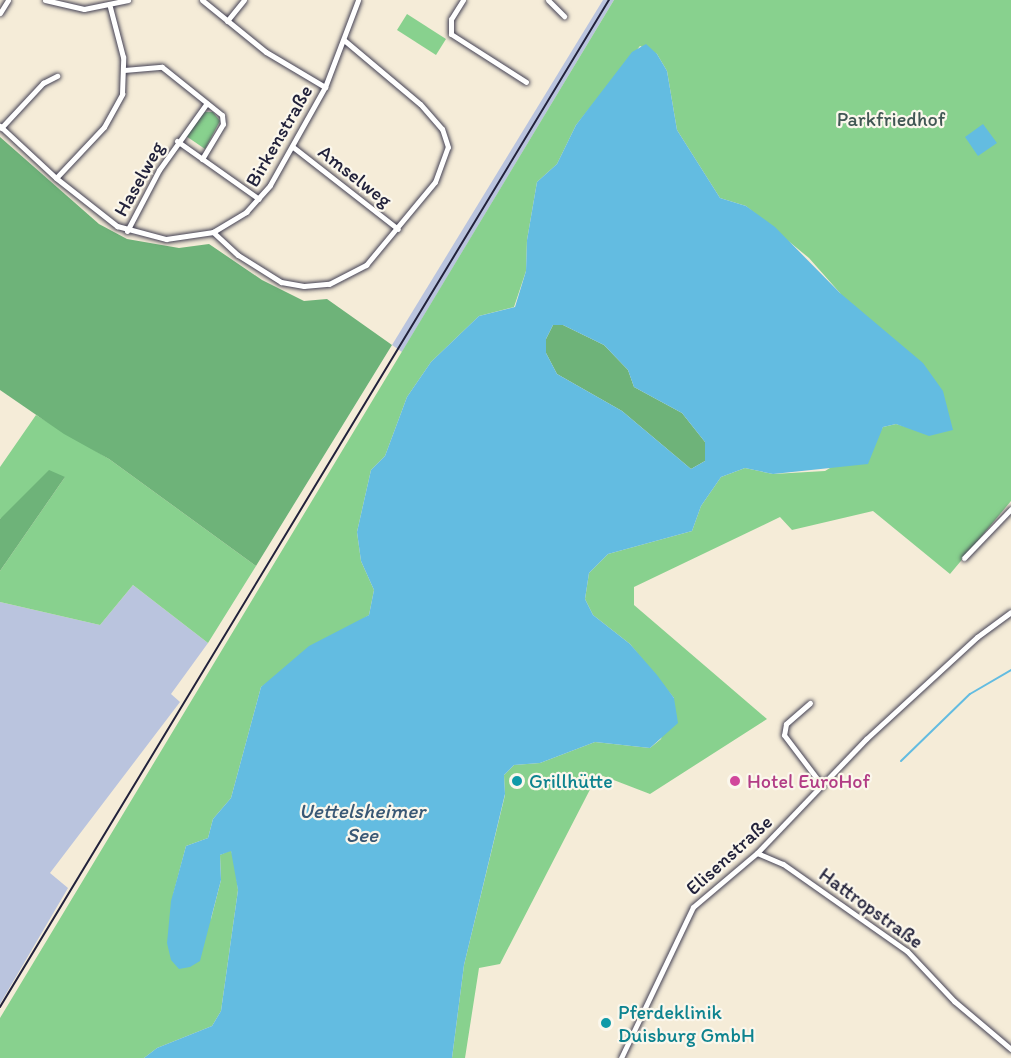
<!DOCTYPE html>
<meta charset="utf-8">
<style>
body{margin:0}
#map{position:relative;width:1011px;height:1058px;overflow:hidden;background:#f5ecd8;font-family:Itim,sans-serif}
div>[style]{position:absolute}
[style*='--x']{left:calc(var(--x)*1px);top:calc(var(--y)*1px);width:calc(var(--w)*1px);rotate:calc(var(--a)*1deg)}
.industrial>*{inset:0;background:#bac4de}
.green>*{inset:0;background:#88d18e}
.forest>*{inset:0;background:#6eb379}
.water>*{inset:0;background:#63bce1}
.stream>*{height:2px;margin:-1px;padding:0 1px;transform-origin:1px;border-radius:1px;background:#63bce1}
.roads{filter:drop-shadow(0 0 2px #424053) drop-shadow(0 0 2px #424053)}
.minor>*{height:5px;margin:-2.5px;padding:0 2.5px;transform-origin:2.5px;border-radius:2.5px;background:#fff}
.rail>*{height:2px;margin:-1px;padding:0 1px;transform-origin:1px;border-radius:1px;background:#22223b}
.dots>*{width:16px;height:16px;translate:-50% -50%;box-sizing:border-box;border:3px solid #fbf7ec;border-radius:50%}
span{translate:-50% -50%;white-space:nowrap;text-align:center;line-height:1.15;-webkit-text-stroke:4.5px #fbf7ec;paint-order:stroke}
.park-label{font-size:20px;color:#415754}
.street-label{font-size:20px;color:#22223b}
.culture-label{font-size:20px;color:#0d838f}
.left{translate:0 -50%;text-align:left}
.hotel-label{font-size:20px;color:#b23c85}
.water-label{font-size:21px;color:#395875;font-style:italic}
</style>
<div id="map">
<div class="industrial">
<div style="clip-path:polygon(603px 0,614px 0,402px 352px,392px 345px)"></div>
<div style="clip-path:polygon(133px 585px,208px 643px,171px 694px,180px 702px,50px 873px,68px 888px,0 1004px,0 602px,100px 625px)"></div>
</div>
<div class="green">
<div style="clip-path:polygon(614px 0,1011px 0,1011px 501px,950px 574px,873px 511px,792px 530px,780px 517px,634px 587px,634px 605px,767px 719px,650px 794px,598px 774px,500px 964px,479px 968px,465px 1058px,452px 1058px,464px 965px,505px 795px,504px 775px,514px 765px,540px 763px,595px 742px,650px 748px,661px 739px,674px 698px,630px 644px,593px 615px,585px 599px,589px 573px,608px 554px,692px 531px,701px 506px,721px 477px,745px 468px,773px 474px,825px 471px,875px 441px,883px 427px,896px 424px,910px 428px,840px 293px,809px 258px,746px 206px,720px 198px,677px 130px,667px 71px,657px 54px,640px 46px,576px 125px,557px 164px,537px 182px,527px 240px,526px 271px,514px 307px,479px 316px,431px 362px,407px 397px,385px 456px,371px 470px,357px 532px,361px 561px,374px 590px,369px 615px,261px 687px,231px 798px,213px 819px,208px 838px,186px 846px,173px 895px,211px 919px,221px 880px,220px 855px,231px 850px,235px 865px,238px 890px,221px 1011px,212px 1026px,157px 1048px,144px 1058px,0 1058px,0 1018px)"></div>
<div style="clip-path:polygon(407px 14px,446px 39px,436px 55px,397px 30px)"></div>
<div style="clip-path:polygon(205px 112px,213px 112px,220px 121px,205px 149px,186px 136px)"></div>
<div style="clip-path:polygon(36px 415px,109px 459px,256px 566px,208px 643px,133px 585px,100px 625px,0 602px,0 571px,65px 477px,0 519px,0 467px)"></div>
</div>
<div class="forest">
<div style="clip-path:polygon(0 137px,99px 224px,127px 239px,179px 248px,209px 244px,262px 280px,304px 301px,327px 299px,392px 345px,256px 566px,109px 459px,64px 434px,0 390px)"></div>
<div style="clip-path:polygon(553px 325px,563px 325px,604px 345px,628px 370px,634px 387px,682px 413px,705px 442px,705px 461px,691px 469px,622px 411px,557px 374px,546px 353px,546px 339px)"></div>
<div style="clip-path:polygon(49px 470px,65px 477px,0 571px,0 519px)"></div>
</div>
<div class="water">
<div style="clip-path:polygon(evenodd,646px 44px,657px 54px,667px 71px,677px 130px,720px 198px,746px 206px,775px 227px,840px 293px,923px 363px,943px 391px,953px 430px,929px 436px,896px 424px,883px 427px,868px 464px,773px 474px,745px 468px,721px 477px,701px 506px,692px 531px,608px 554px,589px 573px,585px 599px,593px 615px,630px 644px,657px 675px,674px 698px,678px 723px,650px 748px,595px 742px,540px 763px,514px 765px,504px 775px,505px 794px,464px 965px,452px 1058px,144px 1058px,157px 1048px,212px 1026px,221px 1011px,238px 890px,231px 851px,220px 855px,221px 880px,200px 961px,190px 967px,179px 969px,171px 960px,167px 943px,171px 901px,186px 846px,208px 838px,213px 819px,231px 798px,261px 687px,309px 646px,369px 615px,374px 590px,361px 561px,357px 532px,371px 470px,385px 456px,407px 397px,431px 362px,479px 316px,515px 307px,526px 271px,527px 240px,537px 182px,557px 164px,576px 125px,632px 52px,646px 44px,553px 325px,563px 325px,604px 345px,628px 370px,634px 387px,682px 413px,705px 442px,705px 461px,691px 469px,622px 411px,557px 374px,546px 353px,546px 339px,553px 325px)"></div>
<div style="clip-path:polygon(983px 124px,997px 143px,978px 156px,965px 137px)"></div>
</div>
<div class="stream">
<div style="--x:901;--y:761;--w:96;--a:-44.2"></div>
<div style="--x:970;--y:694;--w:48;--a:-30.3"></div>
</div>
<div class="roads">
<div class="minor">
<div style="--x:45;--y:0;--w:40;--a:13"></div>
<div style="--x:84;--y:9;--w:45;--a:-11.6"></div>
<div style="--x:202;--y:0;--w:82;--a:39.1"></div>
<div style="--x:266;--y:52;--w:69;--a:30.7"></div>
<div style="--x:463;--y:0;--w:22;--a:122"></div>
<div style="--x:451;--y:19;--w:15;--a:90"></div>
<div style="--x:451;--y:34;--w:89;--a:32.6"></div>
<div style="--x:548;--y:0;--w:23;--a:45"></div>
<div style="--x:0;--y:13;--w:15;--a:-58"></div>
<div style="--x:227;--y:21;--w:27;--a:-51"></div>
<div style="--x:124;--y:70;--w:38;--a:-5"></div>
<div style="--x:162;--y:67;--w:77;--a:38.7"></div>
<div style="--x:222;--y:115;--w:9;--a:84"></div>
<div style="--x:223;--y:124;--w:41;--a:121"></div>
<div style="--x:0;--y:126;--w:76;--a:42.9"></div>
<div style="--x:56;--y:178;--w:78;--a:38.2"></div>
<div style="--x:117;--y:226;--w:51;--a:14.9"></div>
<div style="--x:166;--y:239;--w:48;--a:-8.5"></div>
<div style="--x:213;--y:232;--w:39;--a:-31"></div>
<div style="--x:246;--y:212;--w:36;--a:-48"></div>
<div style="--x:270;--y:185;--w:112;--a:-60.7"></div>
<div style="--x:325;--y:87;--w:93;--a:-69.2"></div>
<div style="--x:1;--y:128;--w:62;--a:-47"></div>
<div style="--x:43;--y:83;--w:16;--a:-27"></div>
<div style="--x:177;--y:141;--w:100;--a:35.3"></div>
<div style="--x:293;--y:147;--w:133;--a:38"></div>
<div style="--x:56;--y:178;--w:70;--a:-46.7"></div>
<div style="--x:104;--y:127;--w:38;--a:-61"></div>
<div style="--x:122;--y:94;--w:37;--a:-88"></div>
<div style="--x:123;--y:57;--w:52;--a:-104.6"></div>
<div style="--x:127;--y:231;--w:69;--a:-62.3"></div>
<div style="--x:159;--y:170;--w:82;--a:-54.4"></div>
<div style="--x:213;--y:232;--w:34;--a:43"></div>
<div style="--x:238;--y:255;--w:51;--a:32.1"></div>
<div style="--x:281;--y:282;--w:23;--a:10"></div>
<div style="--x:304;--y:286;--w:25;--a:-5"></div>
<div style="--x:329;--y:284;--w:42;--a:-27.2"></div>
<div style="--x:366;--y:265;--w:108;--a:-50.3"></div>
<div style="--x:435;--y:182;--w:37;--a:-70"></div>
<div style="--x:448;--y:147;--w:19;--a:-108"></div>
<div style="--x:442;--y:129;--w:33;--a:-131"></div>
<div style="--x:420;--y:104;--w:99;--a:-139.9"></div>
<div style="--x:964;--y:558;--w:68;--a:-46.2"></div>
<div style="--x:810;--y:703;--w:32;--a:139"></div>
<div style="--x:786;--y:724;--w:11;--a:100"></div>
<div style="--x:784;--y:735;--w:63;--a:52.8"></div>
<div style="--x:757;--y:853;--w:28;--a:23"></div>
<div style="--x:783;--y:864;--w:151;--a:35.1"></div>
<div style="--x:907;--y:951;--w:69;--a:46.8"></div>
<div style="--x:954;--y:1001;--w:75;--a:40.1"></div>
<div style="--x:621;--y:1058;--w:167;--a:-64.5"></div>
<div style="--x:693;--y:907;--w:84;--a:-40.2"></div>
<div style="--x:757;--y:853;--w:158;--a:-46.3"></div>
<div style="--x:866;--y:739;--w:151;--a:-42.6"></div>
<div style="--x:977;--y:637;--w:42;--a:-36.3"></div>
</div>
</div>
<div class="rail">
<div style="--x:0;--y:1007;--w:1177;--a:-58.84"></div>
</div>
<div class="dots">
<div style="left:517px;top:781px;background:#0f9aa8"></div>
<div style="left:735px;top:781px;background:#d1479c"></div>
<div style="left:606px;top:1023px;background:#0f9aa8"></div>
</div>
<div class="park-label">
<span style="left:891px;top:119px">Parkfriedhof</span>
</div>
<div class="street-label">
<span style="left:279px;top:136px;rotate:-60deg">Birkenstraße</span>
<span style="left:355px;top:176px;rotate:38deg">Amselweg</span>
<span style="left:139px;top:179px;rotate:-61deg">Haselweg</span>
<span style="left:729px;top:855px;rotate:-42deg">Elisenstraße</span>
<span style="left:871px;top:908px;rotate:36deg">Hattropstraße</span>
</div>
<div class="culture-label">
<span class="left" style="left:529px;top:781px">Grillhütte</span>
<span class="left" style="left:618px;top:1024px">Pferdeklinik<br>Duisburg GmbH</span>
</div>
<div class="hotel-label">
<span class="left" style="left:747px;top:781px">Hotel EuroHof</span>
</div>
<div class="water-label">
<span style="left:362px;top:823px">Uettelsheimer<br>See</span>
</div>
</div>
